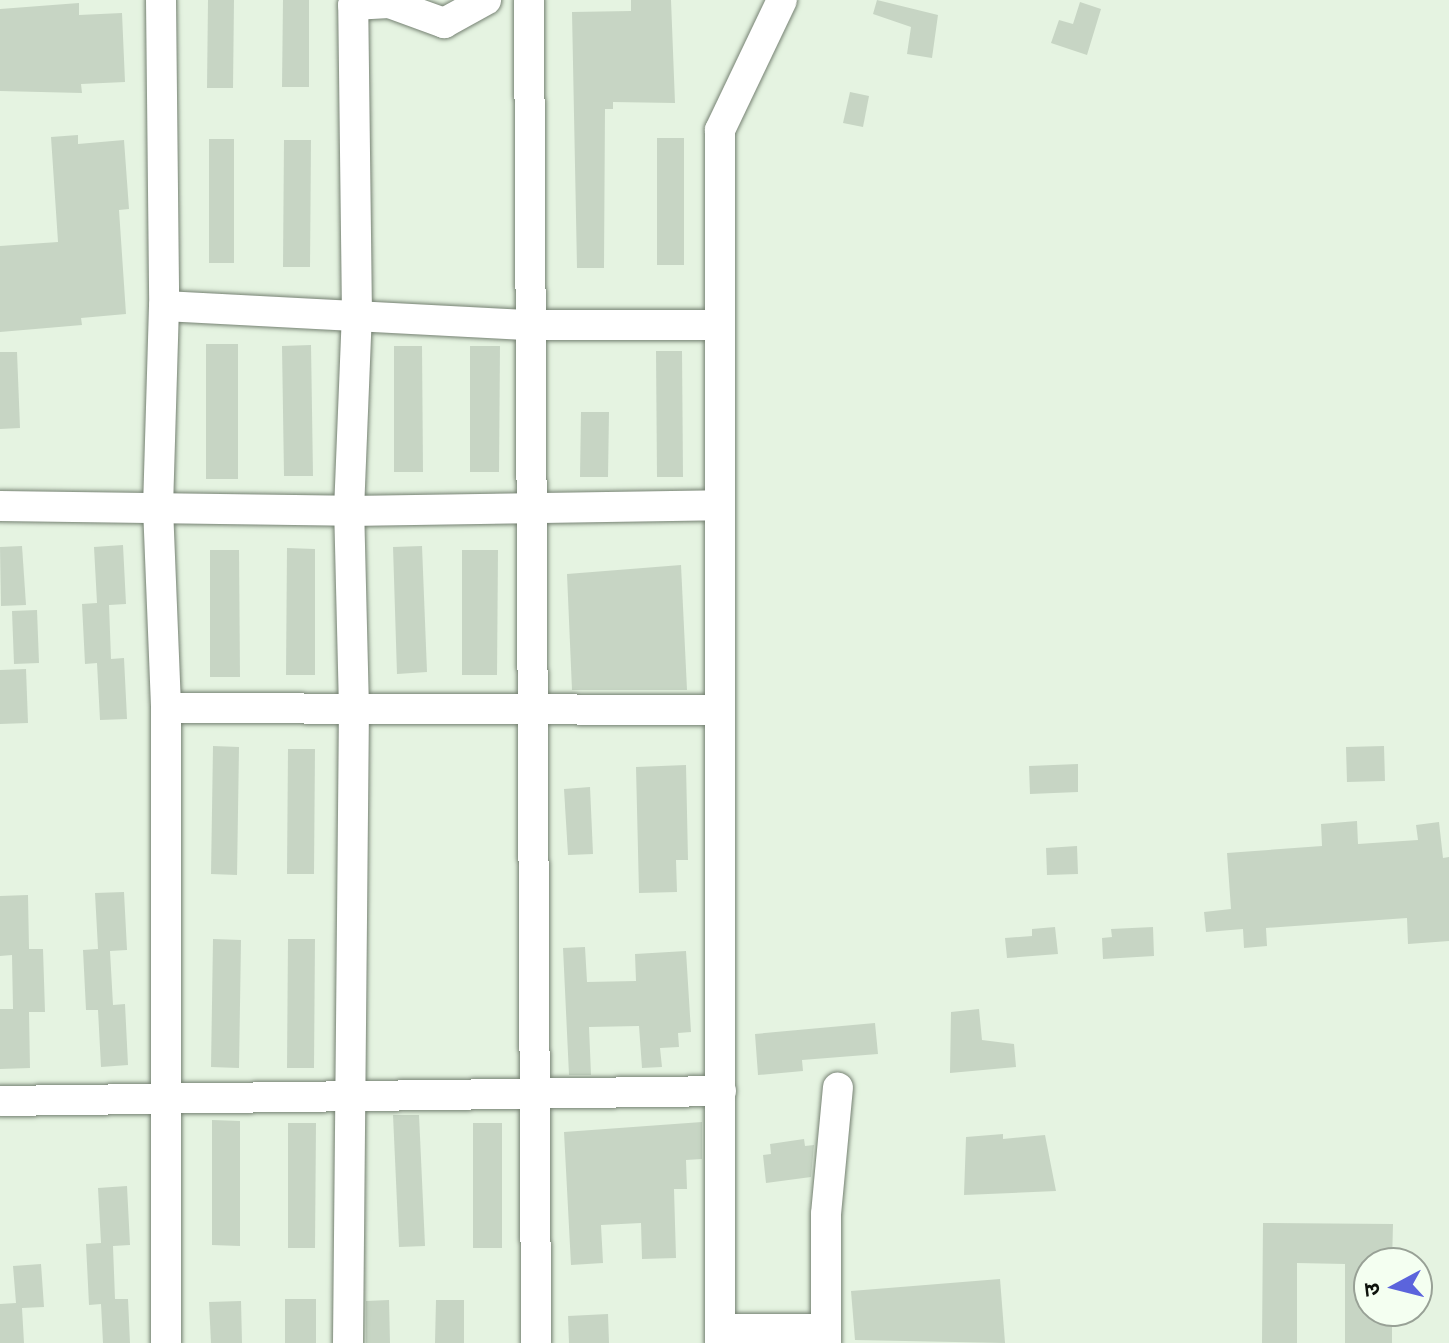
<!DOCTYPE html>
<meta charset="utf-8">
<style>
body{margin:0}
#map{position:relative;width:1449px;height:1343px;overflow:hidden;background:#e5f3e1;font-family:"Asap Condensed","Noto Sans Devanagari",sans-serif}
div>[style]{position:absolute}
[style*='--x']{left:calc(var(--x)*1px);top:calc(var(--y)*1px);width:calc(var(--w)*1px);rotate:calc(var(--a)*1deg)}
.building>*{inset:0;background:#c7d5c4}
.roads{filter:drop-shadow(0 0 2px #758172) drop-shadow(0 0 2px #758172)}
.street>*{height:30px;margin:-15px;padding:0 15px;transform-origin:15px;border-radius:15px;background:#fff}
span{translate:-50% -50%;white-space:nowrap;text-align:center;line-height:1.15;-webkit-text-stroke:6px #f4fff1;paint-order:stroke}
.north{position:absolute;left:1353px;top:1247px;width:80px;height:80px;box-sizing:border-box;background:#f4fff1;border:2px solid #98a196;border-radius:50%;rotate:263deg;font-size:22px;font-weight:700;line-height:32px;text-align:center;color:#0e130d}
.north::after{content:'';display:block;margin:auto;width:28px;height:36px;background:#5b64dc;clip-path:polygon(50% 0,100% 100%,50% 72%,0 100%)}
</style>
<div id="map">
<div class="building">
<div style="clip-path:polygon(208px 0,234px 0,233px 88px,207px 88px)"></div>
<div style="clip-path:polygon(283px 0,309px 0,309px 87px,282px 87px)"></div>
<div style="clip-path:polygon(631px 0,671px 0,675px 103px,613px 102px,613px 109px,605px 109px,604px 268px,577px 268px,572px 12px,631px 11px)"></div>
<div style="clip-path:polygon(877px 0,938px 15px,932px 58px,907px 54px,911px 27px,873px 14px)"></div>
<div style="clip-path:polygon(1080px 2px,1101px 9px,1087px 55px,1051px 43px,1059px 20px,1073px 24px)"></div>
<div style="clip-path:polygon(79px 3px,79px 15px,122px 13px,125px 82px,81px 84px,82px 93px,0 91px,0 9px)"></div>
<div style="clip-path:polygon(850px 92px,869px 96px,863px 127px,843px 123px)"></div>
<div style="clip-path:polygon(78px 135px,78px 144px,124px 140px,129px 209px,119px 210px,126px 314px,81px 318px,82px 325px,0 332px,0 246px,58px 242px,51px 137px)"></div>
<div style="clip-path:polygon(657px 138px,684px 138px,684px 265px,657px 265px)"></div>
<div style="clip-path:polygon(209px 139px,234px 139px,234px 263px,209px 263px)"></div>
<div style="clip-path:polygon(284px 140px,311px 140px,310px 267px,283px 267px)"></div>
<div style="clip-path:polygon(206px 344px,238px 344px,238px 479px,206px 479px)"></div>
<div style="clip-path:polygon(311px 345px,313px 476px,284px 476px,282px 346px)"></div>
<div style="clip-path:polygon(394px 346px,422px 346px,423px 472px,394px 472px)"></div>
<div style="clip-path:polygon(470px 346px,500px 346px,499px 472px,470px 472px)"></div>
<div style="clip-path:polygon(656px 351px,682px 351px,683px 477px,657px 477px)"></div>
<div style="clip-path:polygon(0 352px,17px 352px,20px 428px,0 429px)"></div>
<div style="clip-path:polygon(581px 412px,609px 412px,608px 477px,580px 477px)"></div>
<div style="clip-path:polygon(123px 545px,126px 604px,109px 605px,111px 659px,124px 658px,127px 719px,100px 720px,97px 663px,85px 664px,82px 604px,97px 603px,94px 547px)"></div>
<div style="clip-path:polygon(22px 546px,26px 605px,1px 606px,0 547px)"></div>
<div style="clip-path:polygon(422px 546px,427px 672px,397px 674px,393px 547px)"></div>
<div style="clip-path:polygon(287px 548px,315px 549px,315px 675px,286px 675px)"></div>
<div style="clip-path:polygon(210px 550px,239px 550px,240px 677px,210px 677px)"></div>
<div style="clip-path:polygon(462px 550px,498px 550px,497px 675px,462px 675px)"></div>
<div style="clip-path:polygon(681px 565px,687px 690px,572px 690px,567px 574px)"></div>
<div style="clip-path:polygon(37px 610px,39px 663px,14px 664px,12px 611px)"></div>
<div style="clip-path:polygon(26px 669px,28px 723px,0 724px,0 670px)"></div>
<div style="clip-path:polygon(213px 746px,239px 747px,237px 875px,211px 874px)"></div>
<div style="clip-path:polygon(1384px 746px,1385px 781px,1347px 782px,1346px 747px)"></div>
<div style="clip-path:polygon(288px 749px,315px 749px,314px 874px,287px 874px)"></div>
<div style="clip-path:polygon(1078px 764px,1078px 792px,1030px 794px,1029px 766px)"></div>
<div style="clip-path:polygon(686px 765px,688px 860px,676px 860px,677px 892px,639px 893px,636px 767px)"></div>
<div style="clip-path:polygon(590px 787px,593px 854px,568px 855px,564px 789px)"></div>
<div style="clip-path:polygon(1357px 821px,1358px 844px,1418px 840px,1416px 825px,1439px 822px,1443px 858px,1449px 857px,1449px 941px,1408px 944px,1407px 918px,1266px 928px,1267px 946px,1244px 948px,1243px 929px,1206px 932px,1204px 912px,1231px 909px,1227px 853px,1322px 846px,1321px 824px)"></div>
<div style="clip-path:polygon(1077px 846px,1078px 874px,1047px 875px,1046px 848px)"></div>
<div style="clip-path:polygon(124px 892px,127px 950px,110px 951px,113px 1005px,125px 1004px,128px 1065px,101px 1067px,98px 1010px,86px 1010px,83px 950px,98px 949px,95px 893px)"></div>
<div style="clip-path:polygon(28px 895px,29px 949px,43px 949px,45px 1012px,29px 1012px,30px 1068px,0 1069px,0 1009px,13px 1009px,12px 955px,0 956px,0 896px)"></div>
<div style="clip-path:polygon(1055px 927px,1058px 954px,1007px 958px,1005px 938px,1032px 936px,1032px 929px)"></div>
<div style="clip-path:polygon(1153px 927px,1154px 956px,1103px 959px,1102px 938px,1112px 937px,1111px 929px)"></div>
<div style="clip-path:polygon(213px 939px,241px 940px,239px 1068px,211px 1067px)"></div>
<div style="clip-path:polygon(288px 939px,315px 939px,314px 1068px,287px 1068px)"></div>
<div style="clip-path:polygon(585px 947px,587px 982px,636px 981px,635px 954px,686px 951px,691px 1032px,678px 1033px,679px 1047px,660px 1048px,662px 1067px,642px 1068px,639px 1026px,589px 1027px,591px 1075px,569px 1075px,563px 948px)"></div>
<div style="clip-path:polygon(979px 1009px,982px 1040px,1014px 1044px,1016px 1067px,950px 1073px,951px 1012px)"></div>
<div style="clip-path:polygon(875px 1023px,878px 1054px,802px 1060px,803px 1071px,758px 1075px,755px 1034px)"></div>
<div style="clip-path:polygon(393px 1115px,419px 1115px,425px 1246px,399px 1247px)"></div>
<div style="clip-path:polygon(212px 1120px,240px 1121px,240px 1246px,212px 1245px)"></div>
<div style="clip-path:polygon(702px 1122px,702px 1159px,686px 1160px,687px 1189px,674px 1189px,676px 1258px,642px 1259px,641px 1223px,601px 1225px,603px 1263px,571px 1265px,564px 1132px)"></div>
<div style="clip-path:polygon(288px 1123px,316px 1123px,315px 1248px,288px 1248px)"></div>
<div style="clip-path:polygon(473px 1123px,502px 1123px,502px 1248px,473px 1248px)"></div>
<div style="clip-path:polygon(1003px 1134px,1003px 1139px,1045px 1135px,1056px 1191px,964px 1195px,966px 1137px)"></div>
<div style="clip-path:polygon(804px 1139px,805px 1146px,814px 1145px,811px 1177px,766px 1183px,763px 1155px,771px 1154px,770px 1144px)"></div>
<div style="clip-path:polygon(127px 1186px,130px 1245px,113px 1246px,115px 1299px,128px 1299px,130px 1343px,103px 1343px,101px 1304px,89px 1305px,86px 1244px,101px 1243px,98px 1188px)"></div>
<div style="clip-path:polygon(1263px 1223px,1393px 1224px,1392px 1263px,1369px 1263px,1369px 1311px,1392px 1311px,1392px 1343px,1345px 1343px,1345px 1264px,1297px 1263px,1297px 1343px,1262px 1343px)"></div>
<div style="clip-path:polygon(41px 1264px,44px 1307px,22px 1308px,24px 1343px,0 1343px,0 1304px,16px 1303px,13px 1266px)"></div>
<div style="clip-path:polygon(1000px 1279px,1005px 1343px,855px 1340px,851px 1291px)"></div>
<div style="clip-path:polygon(285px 1299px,316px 1299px,316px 1343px,285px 1343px)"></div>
<div style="clip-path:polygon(389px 1300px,390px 1343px,366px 1343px,366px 1301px)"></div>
<div style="clip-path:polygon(436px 1300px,464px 1300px,464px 1343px,435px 1343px)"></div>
<div style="clip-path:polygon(241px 1301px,242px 1343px,211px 1343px,209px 1302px)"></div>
<div style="clip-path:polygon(608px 1314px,609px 1343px,569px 1343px,568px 1316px)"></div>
</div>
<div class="roads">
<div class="street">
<div style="--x:161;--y:0;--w:306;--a:89.4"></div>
<div style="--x:164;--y:306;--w:201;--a:91.7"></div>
<div style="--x:158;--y:507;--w:201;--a:87.7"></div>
<div style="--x:166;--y:708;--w:635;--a:90"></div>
<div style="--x:529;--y:0;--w:1343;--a:89.7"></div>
<div style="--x:164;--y:306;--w:367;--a:3"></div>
<div style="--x:531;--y:325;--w:189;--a:0"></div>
<div style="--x:0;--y:506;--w:349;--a:0.8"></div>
<div style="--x:349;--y:511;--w:371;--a:-0.9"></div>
<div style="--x:166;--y:708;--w:554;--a:0.21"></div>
<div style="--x:0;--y:1101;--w:721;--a:-0.79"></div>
<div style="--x:720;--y:1329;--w:106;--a:0"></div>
<div style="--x:348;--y:1343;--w:634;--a:-89.46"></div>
<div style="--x:354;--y:709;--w:198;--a:-91.4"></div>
<div style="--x:349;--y:511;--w:195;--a:-87.7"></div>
<div style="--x:357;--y:316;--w:311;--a:-90.7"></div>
<div style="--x:353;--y:5;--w:36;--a:-3"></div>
<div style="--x:389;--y:3;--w:59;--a:20"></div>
<div style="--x:444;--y:23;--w:48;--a:-28.7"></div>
<div style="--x:720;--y:1343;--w:1213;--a:-90"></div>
<div style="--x:720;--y:130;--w:144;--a:-64.5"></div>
<div style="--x:826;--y:1343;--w:129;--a:-90"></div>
<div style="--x:826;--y:1214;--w:127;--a:-84.6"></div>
</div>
</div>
<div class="north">उ</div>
</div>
